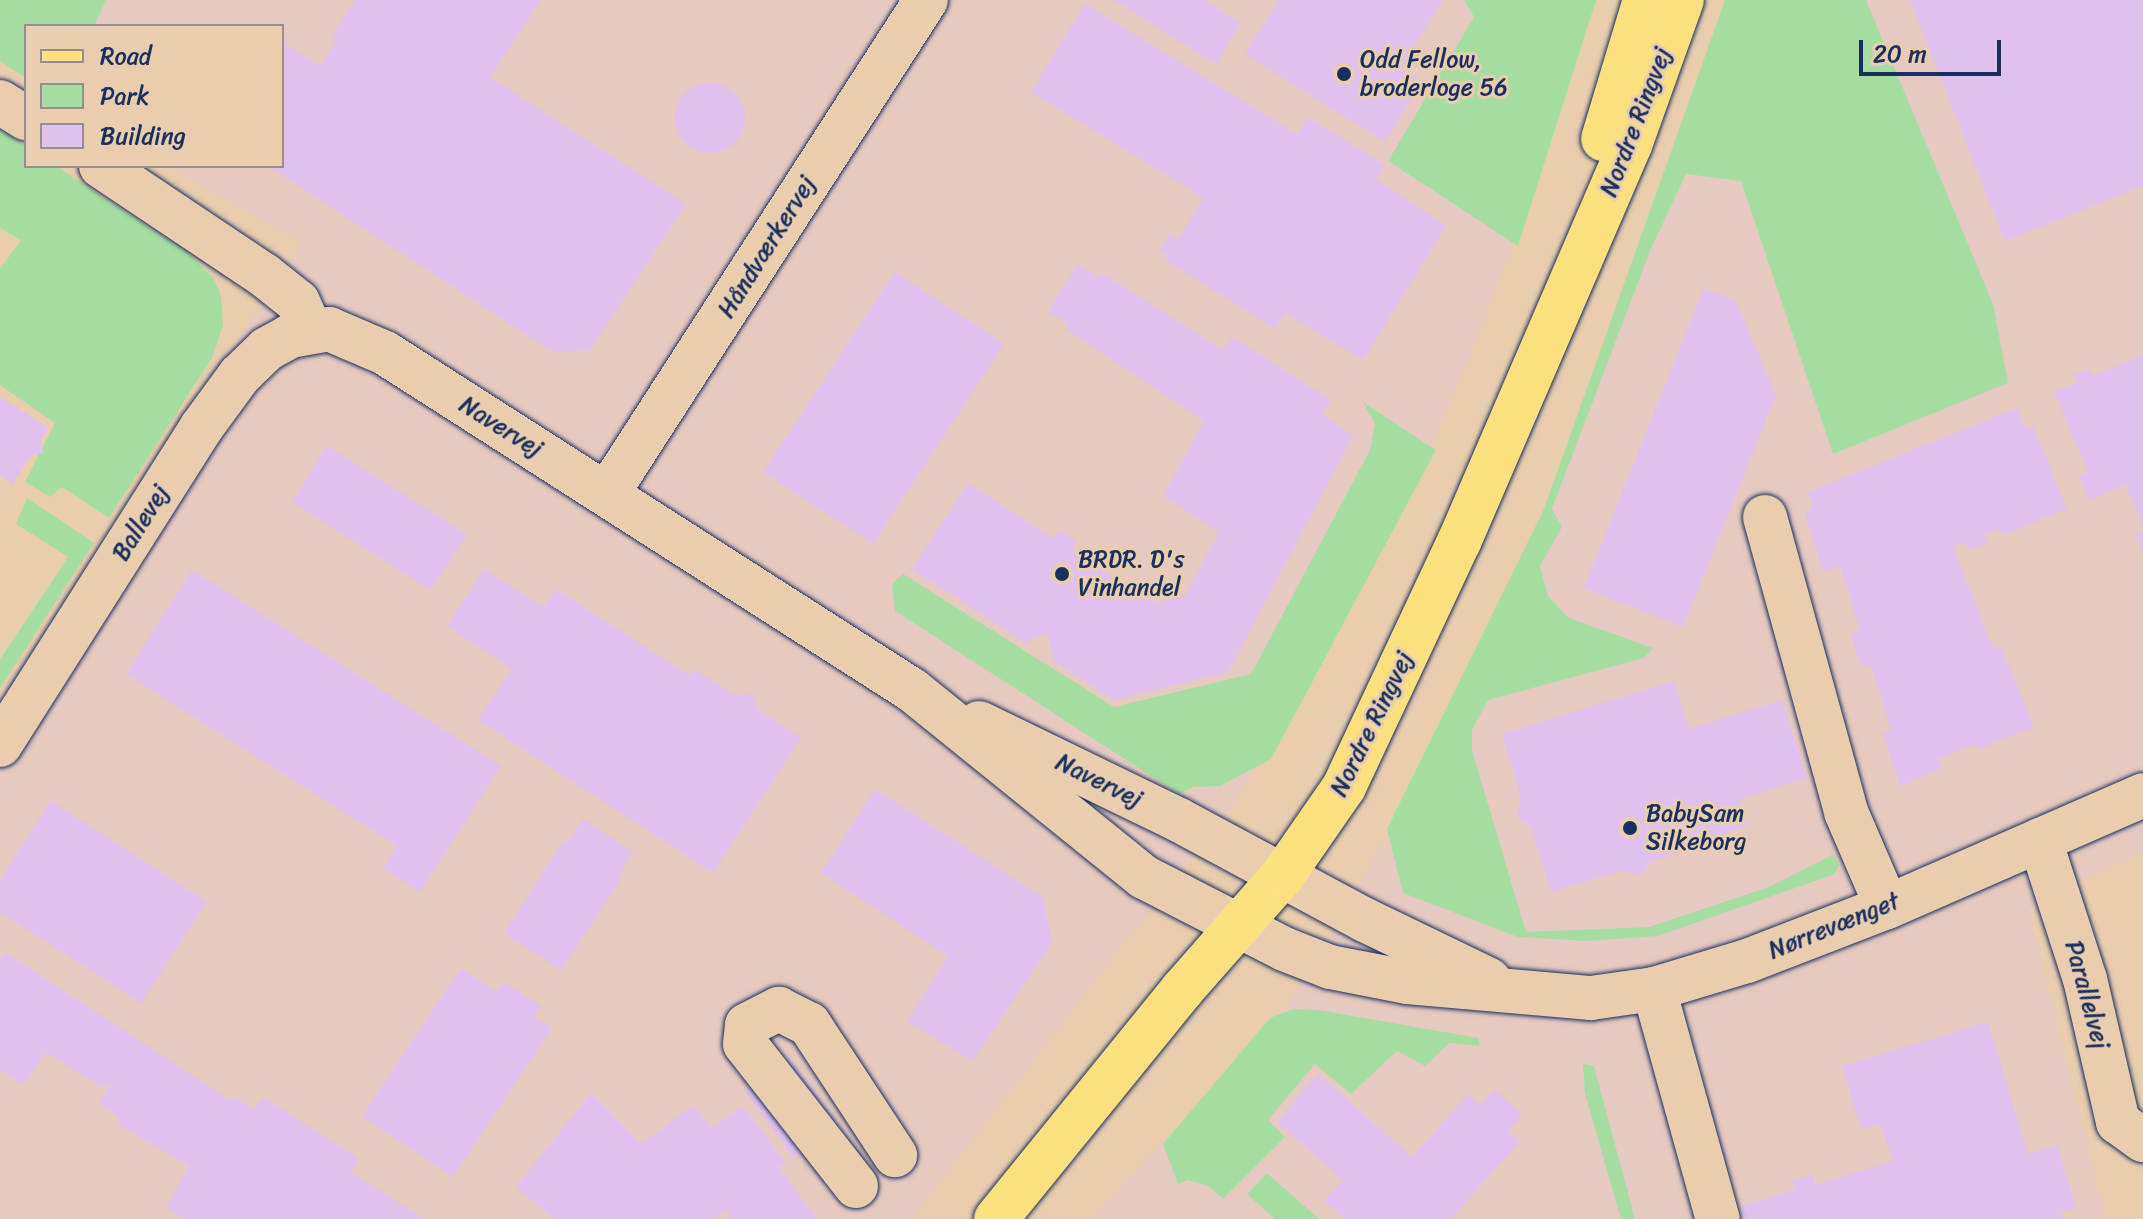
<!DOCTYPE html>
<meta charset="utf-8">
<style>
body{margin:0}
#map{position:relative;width:2143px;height:1219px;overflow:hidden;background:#e8ceaf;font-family:Sriracha,sans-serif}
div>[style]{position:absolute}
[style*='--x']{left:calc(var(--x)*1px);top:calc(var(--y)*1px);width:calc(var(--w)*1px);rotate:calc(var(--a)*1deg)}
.built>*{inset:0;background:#e6cac1}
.green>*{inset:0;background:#a6dea2}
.building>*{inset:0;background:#e0c0ec}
.round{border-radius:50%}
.roads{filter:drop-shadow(0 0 2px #1b2f5e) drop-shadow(0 0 2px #1b2f5e)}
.minor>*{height:44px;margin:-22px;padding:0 22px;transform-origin:22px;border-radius:22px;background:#e8ceaf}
.major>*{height:44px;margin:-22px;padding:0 22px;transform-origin:22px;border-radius:22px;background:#fbe080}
.dots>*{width:22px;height:22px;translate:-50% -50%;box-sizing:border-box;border:4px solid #e8ceaf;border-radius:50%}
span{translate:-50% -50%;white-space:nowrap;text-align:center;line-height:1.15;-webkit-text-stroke:6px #e8ceaf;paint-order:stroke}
.poi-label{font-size:24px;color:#1b2f5e}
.left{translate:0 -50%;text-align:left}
.street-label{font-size:24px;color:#1b2f5e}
.legend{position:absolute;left:24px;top:24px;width:260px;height:144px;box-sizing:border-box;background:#e8ceaf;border:2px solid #968e8f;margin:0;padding:10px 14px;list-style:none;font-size:24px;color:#1b2f5e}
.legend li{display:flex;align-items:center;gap:16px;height:40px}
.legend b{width:40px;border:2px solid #968e8f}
.scale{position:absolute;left:1859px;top:40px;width:142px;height:36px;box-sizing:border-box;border:4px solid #1b2f5e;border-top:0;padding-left:10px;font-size:24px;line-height:28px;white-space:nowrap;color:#1b2f5e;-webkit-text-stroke:6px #e8ceaf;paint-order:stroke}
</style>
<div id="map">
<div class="built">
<div style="clip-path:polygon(0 0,1594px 0,1559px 118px,1473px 348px,1399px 519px,1225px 818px,1129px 936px,911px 1219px,0 1219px,0 699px,302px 242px,168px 166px,282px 166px,282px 26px,26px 26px)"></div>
<div style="clip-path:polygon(1733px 0,2143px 0,2143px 853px,2095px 873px,2029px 911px,2105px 1219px,1091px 1219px,1284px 1013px,1395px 821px,1496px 631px,1601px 374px)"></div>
</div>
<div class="green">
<div style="clip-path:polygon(0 0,106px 0,94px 26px,26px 26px,26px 78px,0 61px)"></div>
<div style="clip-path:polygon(1464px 0,1596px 0,1518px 246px,1388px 161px,1474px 17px)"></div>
<div style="clip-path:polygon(1725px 0,1866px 0,1993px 304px,2008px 383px,1833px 454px,1741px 181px,1686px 174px,1650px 251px,1552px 509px,1562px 527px,1540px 566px,1548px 596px,1569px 618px,1653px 648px,1644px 658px,1488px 700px,1472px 730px,1472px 750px,1526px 932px,1649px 927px,1769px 887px,1833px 855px,1839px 864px,1835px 874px,1658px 936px,1588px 941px,1518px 937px,1403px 893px,1387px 829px,1544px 509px)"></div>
<div style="clip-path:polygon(0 129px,26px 146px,26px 166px,56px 166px,187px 252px,214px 279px,221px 295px,223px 325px,212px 358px,109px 518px,62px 487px,50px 497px,25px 482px,55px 423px,0 385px,0 269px,21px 240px,0 228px)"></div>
<div style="clip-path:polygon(1363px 402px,1436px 450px,1271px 759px,1220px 786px,1193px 787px,1179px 794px,895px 611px,892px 584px,903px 574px,1114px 707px,1251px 674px,1370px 450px,1375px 424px)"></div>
<div style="clip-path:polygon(27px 498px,94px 543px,0 688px,0 659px,68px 557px,16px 524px)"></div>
<div style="clip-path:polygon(1293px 1009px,1319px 1010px,1478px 1038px,1480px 1046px,1449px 1043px,1425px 1066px,1397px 1051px,1351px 1094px,1315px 1064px,1268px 1120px,1285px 1137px,1223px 1199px,1208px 1186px,1188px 1180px,1178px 1184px,1163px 1144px,1270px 1018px)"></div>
<div style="clip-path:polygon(1583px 1064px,1594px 1066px,1635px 1219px,1621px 1219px,1585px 1093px)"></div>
<div style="clip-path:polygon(1267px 1173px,1319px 1219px,1275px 1219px,1247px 1194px)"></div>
</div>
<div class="building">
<div style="clip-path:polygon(355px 0,541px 0,490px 77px,686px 204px,590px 350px,553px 352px,268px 166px,282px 166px,282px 42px,320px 66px,336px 42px,331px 38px)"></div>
<div style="clip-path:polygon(1114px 0,1204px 0,1241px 23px,1216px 64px)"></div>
<div style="clip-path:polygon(1279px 0,1443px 0,1401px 68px,1422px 81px,1385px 142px,1245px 54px)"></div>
<div style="clip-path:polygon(1910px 0,2143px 0,2143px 186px,2005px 241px)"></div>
<div style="clip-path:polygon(1085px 4px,1297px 134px,1308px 117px,1385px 165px,1376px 179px,1446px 226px,1363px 360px,1285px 313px,1275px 329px,1165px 260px,1167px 256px,1159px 251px,1170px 234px,1178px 239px,1204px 198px,1031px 92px)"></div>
<div class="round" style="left:675px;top:83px;width:70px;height:70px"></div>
<div style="clip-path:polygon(1078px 264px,1099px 278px,1102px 273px,1223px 350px,1232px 337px,1331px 400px,1322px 414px,1353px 436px,1228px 672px,1114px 700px,1054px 661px,1047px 632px,1026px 643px,912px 569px,968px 483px,1054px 539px,1059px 530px,1077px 541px,1071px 550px,1156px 603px,1185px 596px,1219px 532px,1163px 496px,1204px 421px,1066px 329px,1069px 325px,1048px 311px)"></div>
<div style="clip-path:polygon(895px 272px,1004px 344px,873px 544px,763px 472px)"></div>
<div style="clip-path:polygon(1704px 288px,1736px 301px,1776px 395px,1683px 627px,1584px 588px)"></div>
<div style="clip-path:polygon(2143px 355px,2143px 526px,2125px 485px,2089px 500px,2079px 476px,2088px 472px,2054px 392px,2077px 383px,2074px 375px,2089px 369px,2092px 376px)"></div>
<div style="clip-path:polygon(0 397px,49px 428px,41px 440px,43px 453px,31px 455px,13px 484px,0 476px)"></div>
<div style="clip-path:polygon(2017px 408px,2026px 429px,2033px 426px,2067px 509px,2003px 535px,1999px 528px,1985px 534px,1988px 542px,1969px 550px,1965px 543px,1953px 547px,1993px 648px,2001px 647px,2034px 727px,1979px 749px,1976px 744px,1938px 759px,1941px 768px,1900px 786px,1883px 734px,1891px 730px,1871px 665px,1861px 667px,1851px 634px,1860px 630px,1840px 566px,1823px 571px,1805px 512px,1813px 509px,1808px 492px)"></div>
<div style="clip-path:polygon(327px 446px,467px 534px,431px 590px,292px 502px)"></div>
<div style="clip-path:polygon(2143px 530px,2143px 552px,2135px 533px)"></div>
<div style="clip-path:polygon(484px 569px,544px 607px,556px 589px,690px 676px,694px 669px,736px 696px,753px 693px,757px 709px,801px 738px,713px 873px,478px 720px,512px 669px,447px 626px)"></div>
<div style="clip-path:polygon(192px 570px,501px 766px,420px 892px,383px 868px,397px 846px,126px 674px)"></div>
<div style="clip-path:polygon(1674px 681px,1689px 729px,1782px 700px,1807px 778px,1739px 799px,1747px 826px,1722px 834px,1723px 839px,1652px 861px,1641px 875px,1620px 871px,1551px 892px,1531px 827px,1517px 817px,1521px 797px,1502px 734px)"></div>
<div style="clip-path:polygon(875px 789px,1043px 897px,1052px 943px,972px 1061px,907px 1021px,948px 956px,821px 873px)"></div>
<div style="clip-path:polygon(51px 801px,207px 902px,141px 1003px,0 912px,0 880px)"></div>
<div style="clip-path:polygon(583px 819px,633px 852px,619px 875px,622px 878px,561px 970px,504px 933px,564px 840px,568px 842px)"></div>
<div style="clip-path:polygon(5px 952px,231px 1101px,235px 1097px,253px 1109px,263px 1097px,358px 1158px,351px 1172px,424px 1219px,185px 1219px,166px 1207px,189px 1166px,119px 1125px,118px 1116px,99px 1104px,110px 1085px,107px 1082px,103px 1088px,46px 1052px,23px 1085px,0 1070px,0 960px)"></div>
<div style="clip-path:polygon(461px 968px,496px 992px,504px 982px,541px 1006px,534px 1017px,552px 1028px,453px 1177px,362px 1116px)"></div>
<div style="clip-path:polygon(1988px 1022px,2028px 1154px,2057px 1145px,2076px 1208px,2061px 1212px,2063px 1219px,1745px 1219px,1741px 1206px,1795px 1190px,1792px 1181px,1813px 1174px,1816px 1185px,1893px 1161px,1881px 1124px,1861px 1129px,1842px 1066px)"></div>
<div style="clip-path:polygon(789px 1058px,838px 1124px,793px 1157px,744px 1090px)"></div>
<div style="clip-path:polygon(1318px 1074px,1412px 1157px,1468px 1094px,1480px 1105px,1494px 1089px,1522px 1115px,1508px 1131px,1520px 1141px,1451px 1219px,1345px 1219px,1324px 1201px,1343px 1180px,1277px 1122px)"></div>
<div style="clip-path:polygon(591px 1093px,641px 1144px,694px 1105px,711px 1128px,743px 1106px,785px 1162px,779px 1167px,817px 1219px,733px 1219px,726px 1210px,713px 1219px,555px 1219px,516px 1187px)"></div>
</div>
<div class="roads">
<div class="minor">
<div style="--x:0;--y:102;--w:31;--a:32"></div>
<div style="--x:101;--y:166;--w:196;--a:33.8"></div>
<div style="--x:264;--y:275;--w:43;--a:38.5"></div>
<div style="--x:298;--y:302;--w:30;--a:66"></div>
<div style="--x:607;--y:494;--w:588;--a:-57.15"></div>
<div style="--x:1765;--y:517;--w:306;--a:74.6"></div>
<div style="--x:1846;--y:812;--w:103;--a:66.7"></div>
<div style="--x:979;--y:723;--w:222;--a:25.9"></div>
<div style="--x:1179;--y:820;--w:211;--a:28.3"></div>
<div style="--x:1365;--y:920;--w:138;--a:25.8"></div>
<div style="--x:0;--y:745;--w:375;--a:-57.6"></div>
<div style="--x:201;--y:428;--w:66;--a:-53.7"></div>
<div style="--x:240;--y:375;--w:37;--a:-44"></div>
<div style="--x:267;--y:349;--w:26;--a:-29"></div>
<div style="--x:290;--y:336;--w:40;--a:-10"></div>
<div style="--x:329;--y:329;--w:61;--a:23.2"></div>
<div style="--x:385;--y:353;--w:626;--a:32.6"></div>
<div style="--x:912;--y:690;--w:298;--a:38.9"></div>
<div style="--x:1144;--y:877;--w:157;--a:27.2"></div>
<div style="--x:1284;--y:949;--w:49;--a:21.4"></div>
<div style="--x:1330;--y:967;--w:78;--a:11"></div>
<div style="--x:1407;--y:982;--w:185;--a:5"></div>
<div style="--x:1591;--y:998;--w:64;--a:-8.1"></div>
<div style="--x:1654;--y:989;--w:97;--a:-16.8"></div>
<div style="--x:1747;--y:961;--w:150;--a:-21.1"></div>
<div style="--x:1887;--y:907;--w:279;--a:-23.6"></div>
<div style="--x:2040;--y:840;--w:146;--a:72.1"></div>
<div style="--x:2085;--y:979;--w:147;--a:77"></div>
<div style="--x:2118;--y:1122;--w:31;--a:36"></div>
<div style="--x:1654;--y:989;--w:239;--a:74.5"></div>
<div style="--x:856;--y:1186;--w:180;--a:-128"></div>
<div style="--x:745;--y:1044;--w:19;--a:-84"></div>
<div style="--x:747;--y:1025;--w:36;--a:-27"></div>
<div style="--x:779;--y:1009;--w:34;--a:27"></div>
<div style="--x:809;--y:1024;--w:157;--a:56.7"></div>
</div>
<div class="major">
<div style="--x:1603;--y:139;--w:145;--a:-73.2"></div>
<div style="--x:996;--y:1219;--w:295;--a:-50.9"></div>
<div style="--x:1182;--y:990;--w:153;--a:-48.7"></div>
<div style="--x:1283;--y:875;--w:107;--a:-55.3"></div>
<div style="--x:1344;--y:787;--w:271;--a:-64.9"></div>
<div style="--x:1459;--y:542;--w:432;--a:-66.7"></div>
<div style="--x:1630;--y:145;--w:154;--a:-70.3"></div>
</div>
</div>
<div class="dots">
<div style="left:1344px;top:74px;background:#1b2f5e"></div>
<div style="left:1062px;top:574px;background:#1b2f5e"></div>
<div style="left:1630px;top:828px;background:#1b2f5e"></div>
</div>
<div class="poi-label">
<span class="left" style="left:1360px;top:74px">Odd Fellow,<br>broderloge 56</span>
<span class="left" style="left:1078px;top:574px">BRDR. D's<br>Vinhandel</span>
<span class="left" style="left:1646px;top:828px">BabySam<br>Silkeborg</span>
</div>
<div class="street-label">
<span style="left:1636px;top:122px;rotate:-69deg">Nordre Ringvej</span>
<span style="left:767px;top:247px;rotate:-58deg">Håndværkervej</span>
<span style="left:501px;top:427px;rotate:32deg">Navervej</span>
<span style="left:141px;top:523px;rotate:-58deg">Ballevej</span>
<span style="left:1372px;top:724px;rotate:-64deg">Nordre Ringvej</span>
<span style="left:1099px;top:781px;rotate:26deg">Navervej</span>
<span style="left:1834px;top:926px;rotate:-22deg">Nørrevænget</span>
<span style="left:2087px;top:995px;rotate:75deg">Parallelvej</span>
</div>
<ul class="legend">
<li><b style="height:10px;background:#fbe080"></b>Road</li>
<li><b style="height:22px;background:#a6dea2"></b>Park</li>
<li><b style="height:22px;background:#e0c0ec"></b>Building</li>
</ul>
<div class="scale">20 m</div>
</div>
